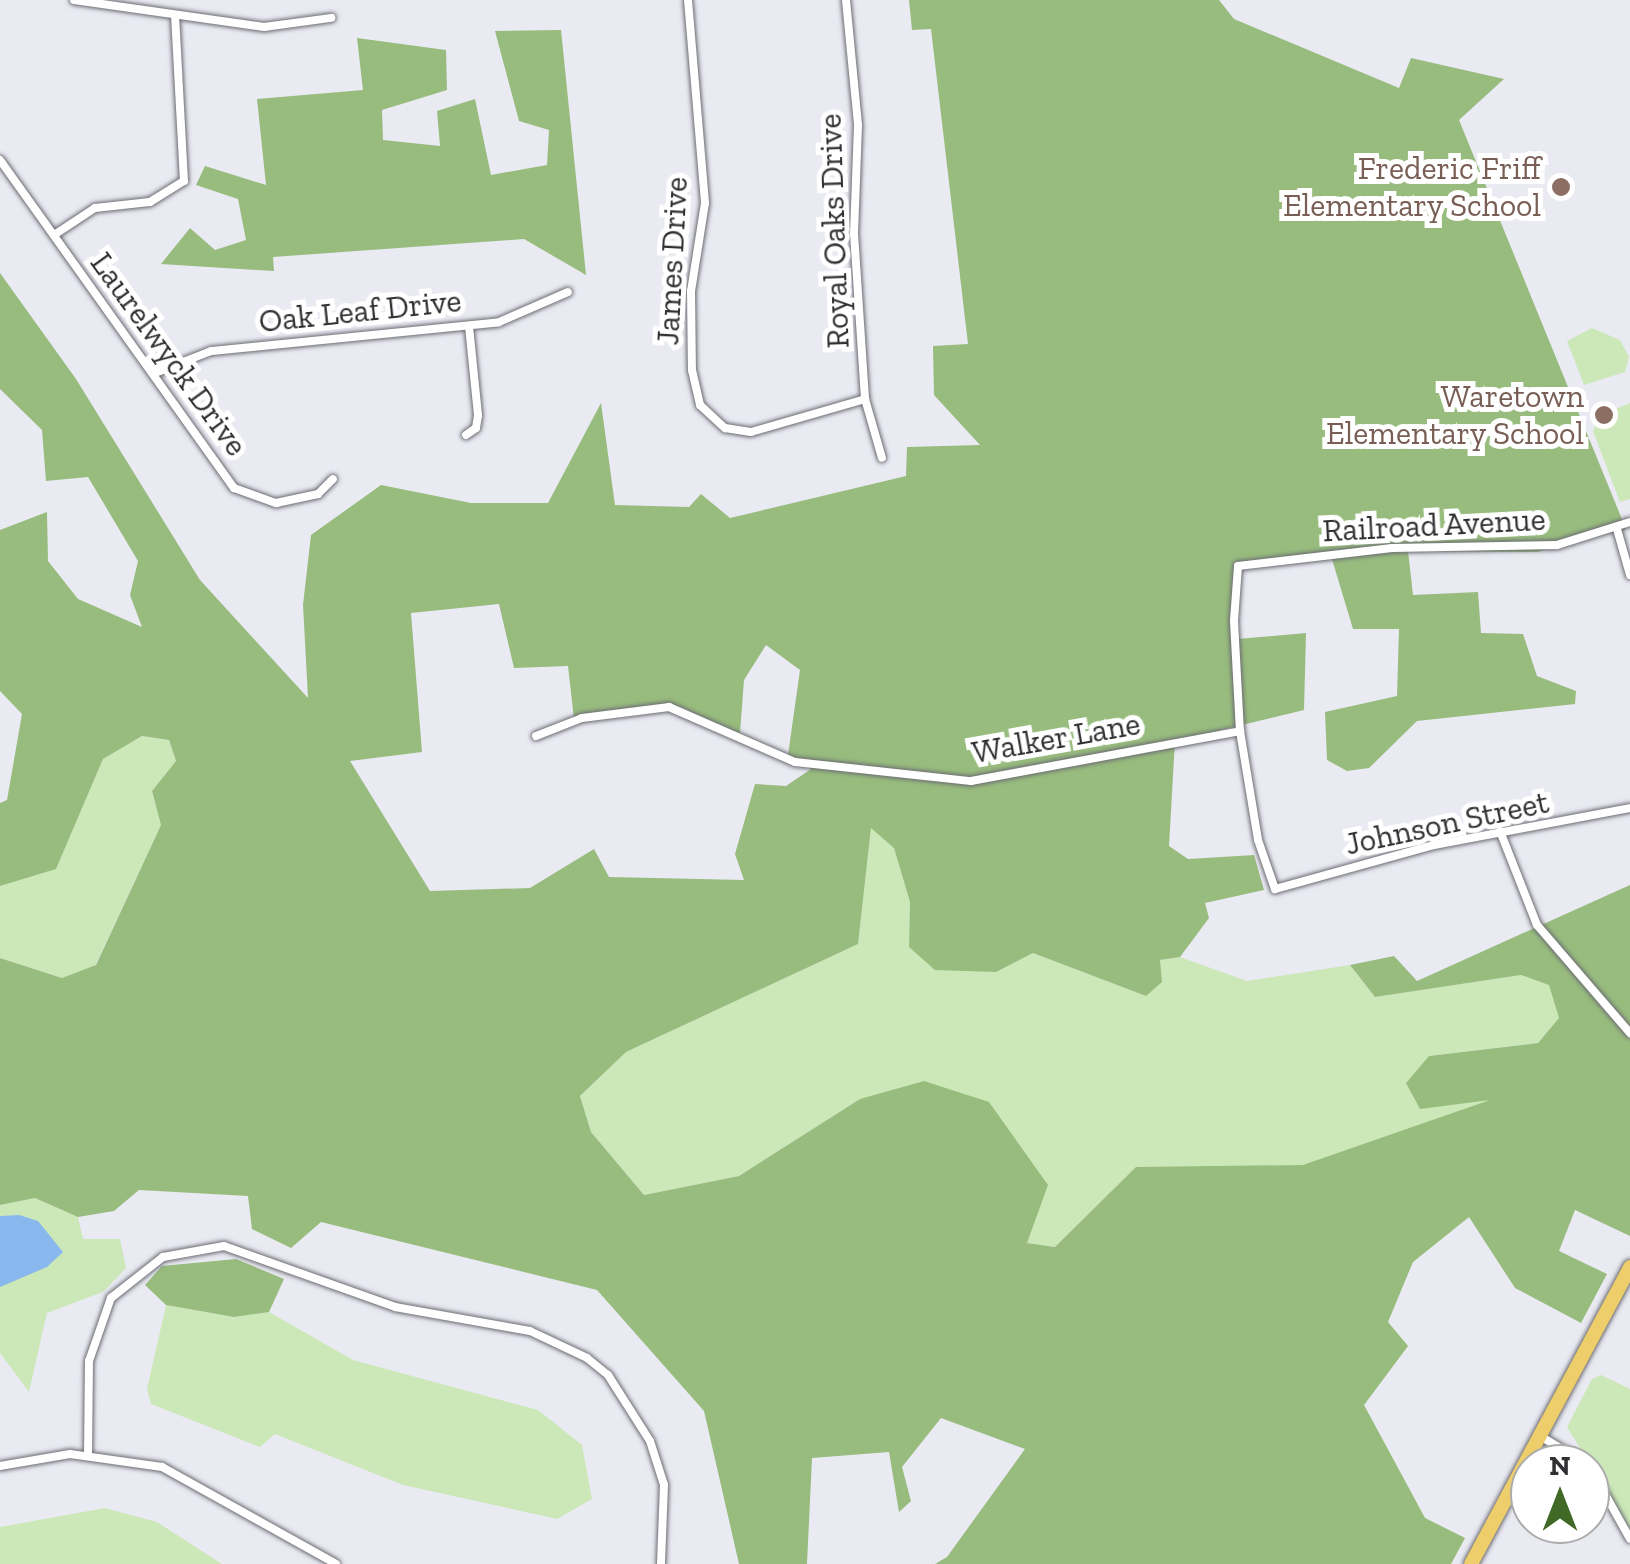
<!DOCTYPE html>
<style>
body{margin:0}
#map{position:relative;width:1630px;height:1564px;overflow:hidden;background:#eaeaf3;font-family:"Zilla Slab",serif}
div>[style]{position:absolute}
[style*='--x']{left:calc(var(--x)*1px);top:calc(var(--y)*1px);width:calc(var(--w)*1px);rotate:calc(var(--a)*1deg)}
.green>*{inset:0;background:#cce8b9}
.forest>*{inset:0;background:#98bc7e}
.water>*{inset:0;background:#89b8ee}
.roads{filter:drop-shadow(0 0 2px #6c6c73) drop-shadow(0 0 2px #6c6c73)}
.street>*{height:8px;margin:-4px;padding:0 4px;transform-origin:4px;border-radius:4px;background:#fff}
.highway>*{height:14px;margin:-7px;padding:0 7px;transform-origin:7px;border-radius:7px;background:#eece6a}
.dots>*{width:28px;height:28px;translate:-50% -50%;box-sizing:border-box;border:5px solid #fff;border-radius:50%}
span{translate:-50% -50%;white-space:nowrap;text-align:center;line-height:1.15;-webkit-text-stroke:10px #fff;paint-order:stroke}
.education-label{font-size:32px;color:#785e54}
.right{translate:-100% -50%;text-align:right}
.street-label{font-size:32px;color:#303033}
.north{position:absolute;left:1510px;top:1444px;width:100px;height:100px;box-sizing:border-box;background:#fff;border:2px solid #acacad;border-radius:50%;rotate:0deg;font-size:28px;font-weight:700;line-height:40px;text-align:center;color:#303033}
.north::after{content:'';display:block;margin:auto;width:35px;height:45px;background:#406926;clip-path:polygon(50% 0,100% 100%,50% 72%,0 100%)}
</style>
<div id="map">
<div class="green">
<div style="clip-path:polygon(1592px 328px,1620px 340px,1629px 357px,1625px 372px,1584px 385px,1567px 341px)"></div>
<div style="clip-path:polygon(1630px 403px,1630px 499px,1620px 502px,1593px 431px,1598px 416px)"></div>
<div style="clip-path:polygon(142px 736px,169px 740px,176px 761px,152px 791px,161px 825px,95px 966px,62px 978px,0 958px,0 886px,56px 868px,103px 759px)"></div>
<div style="clip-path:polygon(871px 827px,894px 847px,910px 902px,909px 947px,996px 972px,1033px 953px,1146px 996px,1160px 960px,1180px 957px,1247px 981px,1350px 965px,1375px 997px,1521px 975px,1550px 985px,1559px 1018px,1538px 1043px,1429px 1056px,1497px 1097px,1432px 1138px,1630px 1046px,1469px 1217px,1368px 1298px,1408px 1346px,1364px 1405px,1425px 1518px,1465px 1538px,1451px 1564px,954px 1564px,1123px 1462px,1113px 1272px,1093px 1211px,1056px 1247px,1027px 1243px,860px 1099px,739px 1176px,644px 1195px,591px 1132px,580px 1096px,626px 1052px,858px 944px)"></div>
<div style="clip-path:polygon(35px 1198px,78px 1217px,83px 1239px,120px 1239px,126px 1268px,103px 1292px,47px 1313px,29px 1392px,0 1353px,0 1205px)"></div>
<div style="clip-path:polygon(166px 1305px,234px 1317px,269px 1312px,353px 1360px,538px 1410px,582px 1445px,592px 1499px,557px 1519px,403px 1485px,275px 1434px,260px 1447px,151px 1404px,147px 1389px)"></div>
<div style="clip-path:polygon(1601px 1375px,1630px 1389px,1630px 1529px,1567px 1427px,1592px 1379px)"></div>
<div style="clip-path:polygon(105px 1508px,157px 1522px,222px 1564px,0 1564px,0 1527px)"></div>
</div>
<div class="forest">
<div style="clip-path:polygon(evenodd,909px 0,1219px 0,1234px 19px,1399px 88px,1411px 58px,1504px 79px,1459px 120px,1626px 529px,1537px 552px,1408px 551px,1413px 595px,1478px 592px,1481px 633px,1523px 634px,1537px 676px,1576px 691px,1575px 704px,1417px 721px,1369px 768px,1347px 771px,1327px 760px,1325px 712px,1397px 696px,1399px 629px,1353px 629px,1331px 556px,1237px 566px,1237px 639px,1306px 633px,1304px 710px,1175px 741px,1169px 846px,1188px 859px,1254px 855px,1264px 890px,1205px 903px,1209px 918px,1180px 957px,1160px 960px,1162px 982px,1146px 996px,1033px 953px,996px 972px,935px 970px,909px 947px,910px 902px,894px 848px,871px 828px,858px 944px,626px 1052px,580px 1096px,591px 1132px,644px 1195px,739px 1176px,860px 1099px,924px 1081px,989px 1102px,1048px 1185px,1027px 1243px,1055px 1247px,1136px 1167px,1303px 1165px,1490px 1100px,1420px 1109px,1406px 1083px,1429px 1056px,1538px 1043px,1559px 1018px,1549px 985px,1521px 975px,1375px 997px,1350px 965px,1394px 956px,1417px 981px,1630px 885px,1630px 1236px,1575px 1210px,1559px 1251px,1607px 1274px,1581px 1323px,1515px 1288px,1469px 1217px,1413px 1262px,1388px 1322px,1408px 1346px,1364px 1405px,1425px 1518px,1465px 1538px,1451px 1564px,935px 1564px,947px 1557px,1025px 1449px,941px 1418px,902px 1467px,911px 1501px,899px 1512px,889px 1452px,812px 1458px,807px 1564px,739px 1564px,704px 1411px,597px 1290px,321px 1222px,291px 1248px,252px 1229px,248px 1196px,139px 1190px,114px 1211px,78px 1217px,35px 1198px,0 1205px,0 958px,62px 978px,96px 965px,161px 825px,152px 791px,176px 761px,169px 740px,142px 736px,103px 759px,56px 869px,0 886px,0 803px,7px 800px,22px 714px,0 691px,0 530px,47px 512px,48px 561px,78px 599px,142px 627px,130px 595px,138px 561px,88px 477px,46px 481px,42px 430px,0 389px,0 273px,76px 379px,200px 580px,308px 698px,303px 605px,311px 535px,381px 485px,471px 503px,548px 503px,601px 403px,615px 505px,689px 507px,701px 494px,730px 518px,906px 476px,907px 447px,980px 445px,934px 395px,933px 346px,968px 344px,931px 29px,912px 30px,909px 0,499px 604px,514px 668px,568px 666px,574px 719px,670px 711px,740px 733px,744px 680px,766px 645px,800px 670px,788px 755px,811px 769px,786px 786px,755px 784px,735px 854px,744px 880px,609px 877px,594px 849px,530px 888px,430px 891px,350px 761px,422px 752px,411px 613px,499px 604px)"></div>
<div style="clip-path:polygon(561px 30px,586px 275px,524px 239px,273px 257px,274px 271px,161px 264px,190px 228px,215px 250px,246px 240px,238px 199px,196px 185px,205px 166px,266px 185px,257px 99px,363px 90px,357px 38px,446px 50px,447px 90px,382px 110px,383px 140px,440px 146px,437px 111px,475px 99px,491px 175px,547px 165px,549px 130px,519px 121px,495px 31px)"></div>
<div style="clip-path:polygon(236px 1259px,284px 1279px,269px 1312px,234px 1317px,166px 1305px,145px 1285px,162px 1266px)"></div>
</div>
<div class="water">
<div style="clip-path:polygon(19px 1215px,38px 1221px,63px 1252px,47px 1267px,0 1287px,0 1216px)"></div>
</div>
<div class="roads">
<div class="street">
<div style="--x:74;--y:0;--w:192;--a:8.1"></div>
<div style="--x:264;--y:27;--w:68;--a:-7.7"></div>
<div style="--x:688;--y:0;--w:204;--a:85.2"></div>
<div style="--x:705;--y:203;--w:89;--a:99"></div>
<div style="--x:691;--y:291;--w:79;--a:89.3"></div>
<div style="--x:692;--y:370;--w:36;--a:77"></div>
<div style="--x:700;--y:405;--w:34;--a:43"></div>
<div style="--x:725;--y:428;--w:26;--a:9"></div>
<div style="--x:751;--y:432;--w:119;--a:-16.1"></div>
<div style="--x:846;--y:0;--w:126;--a:84.5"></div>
<div style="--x:858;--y:125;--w:108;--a:92.1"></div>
<div style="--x:854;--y:233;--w:166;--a:86.2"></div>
<div style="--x:865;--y:399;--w:61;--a:73.9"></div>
<div style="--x:0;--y:160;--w:403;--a:54.5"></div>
<div style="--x:234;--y:488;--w:45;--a:19.7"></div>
<div style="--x:276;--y:503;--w:43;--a:-12.1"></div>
<div style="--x:318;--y:494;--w:21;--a:-45"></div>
<div style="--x:54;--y:235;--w:49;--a:-33.4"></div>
<div style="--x:95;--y:208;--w:55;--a:-6.2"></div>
<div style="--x:150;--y:202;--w:40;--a:-32"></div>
<div style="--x:184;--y:181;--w:165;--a:-93.1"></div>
<div style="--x:155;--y:373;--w:60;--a:-21.4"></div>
<div style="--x:211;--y:351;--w:289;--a:-5.7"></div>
<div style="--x:499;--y:322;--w:75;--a:-23.5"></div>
<div style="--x:466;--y:435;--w:12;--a:-35"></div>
<div style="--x:476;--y:428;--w:13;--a:-81"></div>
<div style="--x:478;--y:415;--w:89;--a:-95.8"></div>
<div style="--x:1630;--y:522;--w:77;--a:162.5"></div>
<div style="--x:1557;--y:545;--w:165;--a:179"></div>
<div style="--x:1392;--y:548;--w:155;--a:173.3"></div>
<div style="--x:1238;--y:566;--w:55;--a:94.2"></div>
<div style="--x:1234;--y:621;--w:110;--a:86.9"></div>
<div style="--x:1240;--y:731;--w:110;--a:80.6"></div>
<div style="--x:1258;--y:840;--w:52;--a:70.9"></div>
<div style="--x:1275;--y:889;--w:165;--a:-15.5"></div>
<div style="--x:1434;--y:845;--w:199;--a:-10.7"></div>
<div style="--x:1617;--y:529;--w:48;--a:74.2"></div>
<div style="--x:536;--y:736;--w:49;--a:-21.4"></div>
<div style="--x:582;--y:718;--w:88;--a:-7.2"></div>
<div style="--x:669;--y:707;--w:137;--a:23.6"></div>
<div style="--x:795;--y:762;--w:177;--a:6.2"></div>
<div style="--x:971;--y:781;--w:274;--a:-10.5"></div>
<div style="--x:1500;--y:831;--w:101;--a:68.5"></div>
<div style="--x:1537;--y:925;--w:143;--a:49.3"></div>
<div style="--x:1540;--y:1436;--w:55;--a:30.8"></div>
<div style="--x:88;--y:1455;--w:94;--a:-89.4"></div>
<div style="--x:89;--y:1361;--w:67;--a:-70.8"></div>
<div style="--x:111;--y:1298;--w:66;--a:-38.3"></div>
<div style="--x:163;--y:1257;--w:62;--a:-10.2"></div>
<div style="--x:224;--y:1246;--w:182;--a:19.6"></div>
<div style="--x:395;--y:1307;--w:137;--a:10.1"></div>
<div style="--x:530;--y:1331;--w:63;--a:25.3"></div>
<div style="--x:587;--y:1358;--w:27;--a:39"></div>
<div style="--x:608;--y:1375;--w:78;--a:57.5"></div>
<div style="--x:650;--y:1441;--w:46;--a:72.3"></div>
<div style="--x:664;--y:1485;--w:79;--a:92.2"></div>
<div style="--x:0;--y:1466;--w:71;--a:-9.7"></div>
<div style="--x:70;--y:1454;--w:93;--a:8"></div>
<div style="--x:162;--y:1467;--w:199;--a:29.1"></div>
<div style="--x:1590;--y:1467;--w:82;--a:60.9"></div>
</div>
<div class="highway">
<div style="--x:1471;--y:1564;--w:337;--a:-61.8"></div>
</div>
</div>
<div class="dots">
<div style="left:1561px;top:187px;background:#8d6e63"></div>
<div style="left:1604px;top:415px;background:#8d6e63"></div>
</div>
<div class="education-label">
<span class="right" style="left:1541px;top:187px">Frederic Friff<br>Elementary School</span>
<span class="right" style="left:1584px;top:415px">Waretown<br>Elementary School</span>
</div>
<div class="street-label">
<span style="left:834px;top:231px;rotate:-92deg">Royal Oaks Drive</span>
<span style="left:672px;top:261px;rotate:-87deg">James Drive</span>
<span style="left:360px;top:311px;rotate:-6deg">Oak Leaf Drive</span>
<span style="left:169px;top:354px;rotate:54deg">Laurelwyck Drive</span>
<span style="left:1434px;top:525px;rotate:-3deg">Railroad Avenue</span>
<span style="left:1056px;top:738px;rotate:-10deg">Walker Lane</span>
<span style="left:1447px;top:823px;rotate:-12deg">Johnson Street</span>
</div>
<div class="north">N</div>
</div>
